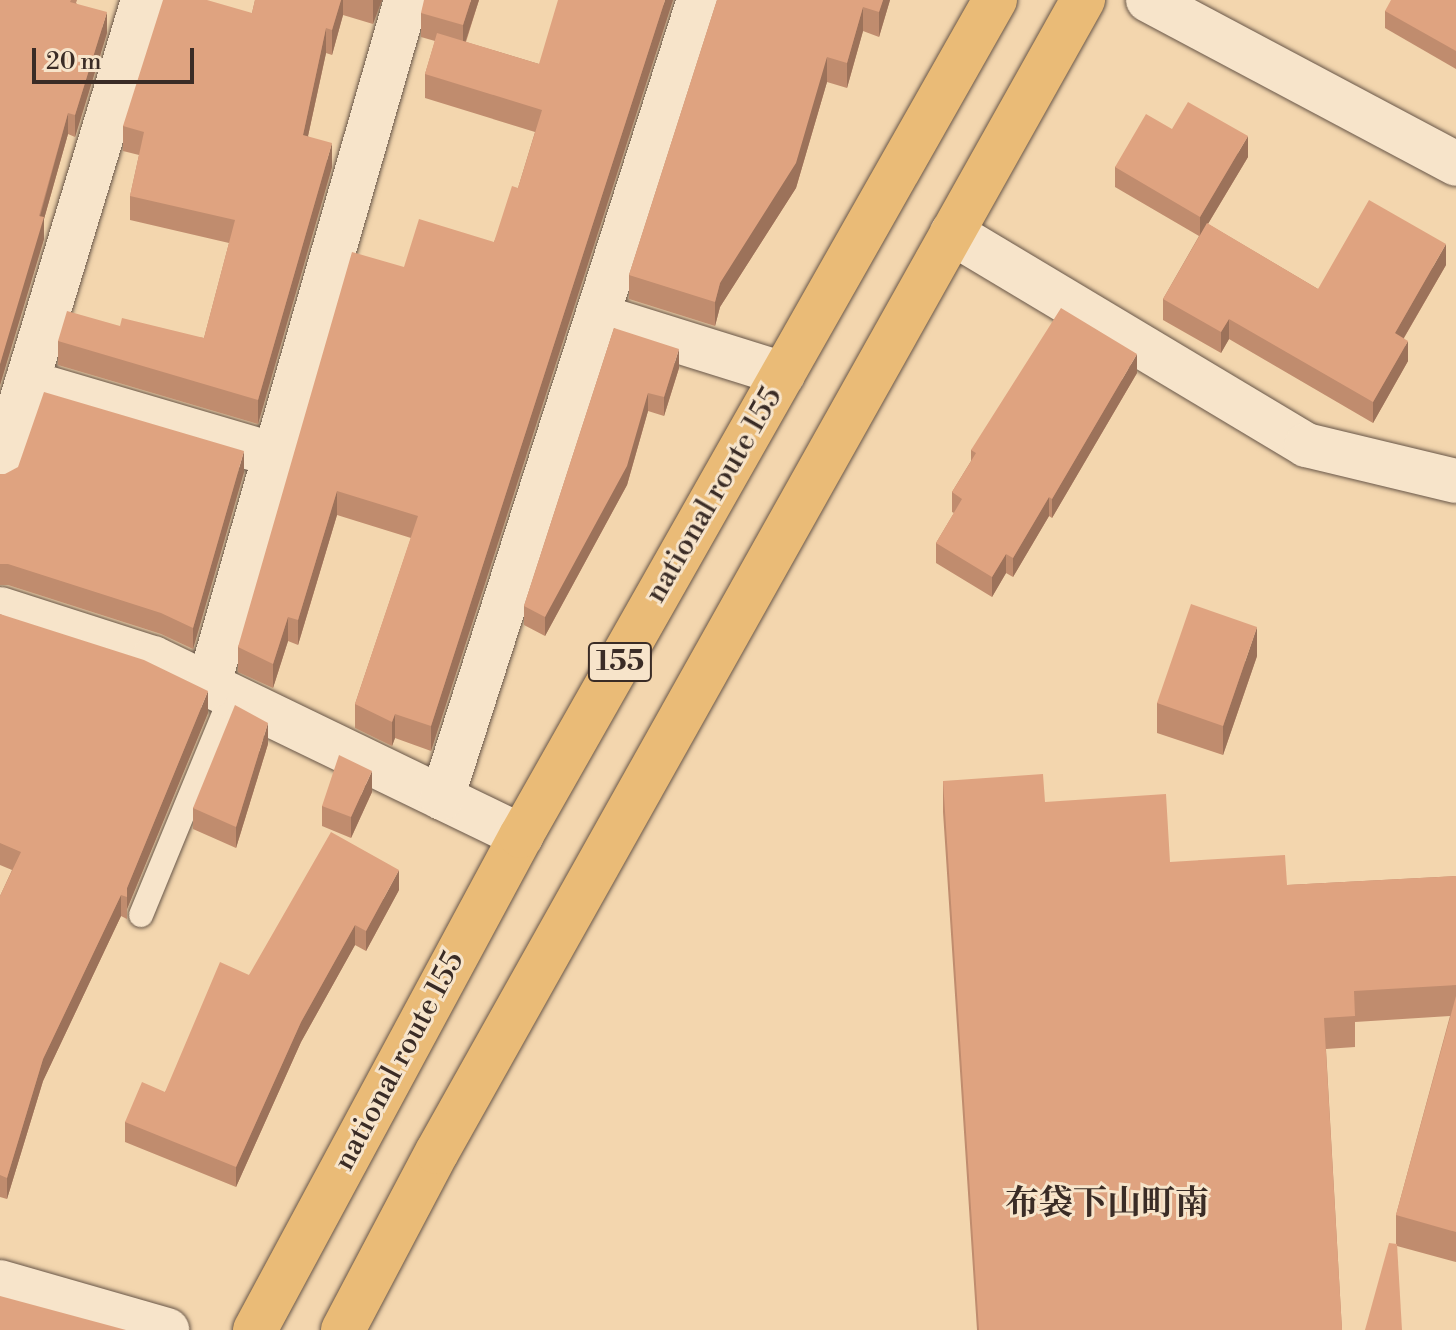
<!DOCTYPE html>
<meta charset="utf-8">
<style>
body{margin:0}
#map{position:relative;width:1456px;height:1330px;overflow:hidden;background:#f3d6ae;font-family:"Libre Bodoni","Noto Serif JP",serif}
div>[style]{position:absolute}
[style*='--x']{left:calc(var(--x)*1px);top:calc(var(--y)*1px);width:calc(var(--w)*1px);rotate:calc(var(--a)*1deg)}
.roads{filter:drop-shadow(0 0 2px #685648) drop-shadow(0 0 2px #685648)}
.lane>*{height:24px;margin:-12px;padding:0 12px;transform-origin:12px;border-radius:12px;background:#f7e4ca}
.street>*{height:44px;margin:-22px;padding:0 22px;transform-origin:22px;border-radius:22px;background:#f7e4ca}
.secondary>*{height:44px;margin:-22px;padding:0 22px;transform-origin:22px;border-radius:22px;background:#f7e4ca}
.highway>*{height:44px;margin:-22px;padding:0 22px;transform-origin:22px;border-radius:22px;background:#eabb77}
.wall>*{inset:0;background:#c08c6e}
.shaded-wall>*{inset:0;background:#9c725a}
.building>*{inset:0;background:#dfa380}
span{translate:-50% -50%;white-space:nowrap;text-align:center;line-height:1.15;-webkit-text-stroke:6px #f7e4ca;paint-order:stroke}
.shield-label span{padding:2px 6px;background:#f7e4ca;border:2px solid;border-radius:6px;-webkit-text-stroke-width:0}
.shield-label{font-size:28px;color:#3a2c26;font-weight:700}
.street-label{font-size:30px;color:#3a2c26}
.quarter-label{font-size:34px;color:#3a2c26;font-weight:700}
.scale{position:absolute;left:32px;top:48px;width:162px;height:36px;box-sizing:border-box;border:4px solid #3a2c26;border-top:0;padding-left:10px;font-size:24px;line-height:28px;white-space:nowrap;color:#3a2c26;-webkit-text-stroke:6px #f7e4ca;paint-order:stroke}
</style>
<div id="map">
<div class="roads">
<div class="lane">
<div style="--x:141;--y:915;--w:236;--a:-67.6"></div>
</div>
<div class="street">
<div style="--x:952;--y:233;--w:413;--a:30.9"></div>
<div style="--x:1306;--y:445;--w:154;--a:13.5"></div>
<div style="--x:598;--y:316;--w:194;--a:17.4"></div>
<div style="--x:27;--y:382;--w:259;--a:16.4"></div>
<div style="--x:0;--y:471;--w:492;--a:-73.1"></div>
<div style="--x:0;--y:609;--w:161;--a:17.8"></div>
<div style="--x:153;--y:658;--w:409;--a:25.8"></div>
<div style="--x:208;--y:687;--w:715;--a:-73.92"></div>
<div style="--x:442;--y:798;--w:838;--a:-72.15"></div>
<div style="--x:0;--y:1282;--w:174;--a:16"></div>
</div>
<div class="secondary">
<div style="--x:1148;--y:0;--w:349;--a:28"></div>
</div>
<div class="highway">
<div style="--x:255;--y:1330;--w:561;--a:-61.7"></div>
<div style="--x:521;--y:836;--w:961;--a:-60.45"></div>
<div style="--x:343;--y:1330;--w:201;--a:-62.2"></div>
<div style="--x:437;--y:1152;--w:1321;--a:-60.72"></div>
</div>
</div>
<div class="wall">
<div style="clip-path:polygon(0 0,77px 0,76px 3px,107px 33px,75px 137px,68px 134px,44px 219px,44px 239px,0 385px)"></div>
<div style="clip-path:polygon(255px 0,382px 0,373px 24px,343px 15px,332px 55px,326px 53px,308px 136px,332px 167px,258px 424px,58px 365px,58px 341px,120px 326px,204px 338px,229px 243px,130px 220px,130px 196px,139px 155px,123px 151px,123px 126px,252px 13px)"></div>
<div style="clip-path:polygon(479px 0,466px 42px,539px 64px,673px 0,431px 751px,395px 738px,392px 746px,355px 728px,355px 704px,411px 538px,337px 515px,298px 645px,288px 641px,273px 688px,238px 672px,238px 647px,404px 267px,494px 242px,518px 188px,535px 132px,425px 98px,425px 74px,435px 41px,421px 37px,421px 13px)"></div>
<div style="clip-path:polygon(717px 0,890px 0,879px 37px,863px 31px,847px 88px,827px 82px,796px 188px,720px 307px,715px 326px,629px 299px,629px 275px)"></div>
<div style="clip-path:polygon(1456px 0,1456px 69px,1385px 28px,1385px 11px)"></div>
<div style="clip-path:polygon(1172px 129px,1248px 157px,1208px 224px,1318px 289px,1446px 265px,1404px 338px,1408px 361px,1373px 423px,1229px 339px,1221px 353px,1163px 320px,1163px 299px,1199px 236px,1115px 187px,1115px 167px)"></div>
<div style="clip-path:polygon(614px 328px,679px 368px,664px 416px,648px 411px,627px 485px,545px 636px,524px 625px,524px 606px)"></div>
<div style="clip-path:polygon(1137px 373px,1052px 518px,1049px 516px,1013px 577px,1006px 573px,992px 597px,936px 563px,936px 543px,954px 513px,952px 512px,952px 492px,971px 461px,971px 450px)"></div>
<div style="clip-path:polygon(244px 472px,193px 649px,161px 634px,8px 585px,0 585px,0 474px)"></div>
<div style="clip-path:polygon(0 614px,208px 713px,127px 909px,127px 919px,121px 916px,43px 1081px,7px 1199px,0 1197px,0 896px,12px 870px,0 865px)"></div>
<div style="clip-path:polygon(1257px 656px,1223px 755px,1157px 733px,1157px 703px)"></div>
<div style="clip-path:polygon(268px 744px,236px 848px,193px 829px,193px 808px)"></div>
<div style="clip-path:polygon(943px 781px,1045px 802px,1170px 862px,1287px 885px,1456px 876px,1456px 1262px,1397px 1246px,1396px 1244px,1396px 1215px,1450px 1016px,1355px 1022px,1355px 1047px,1326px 1049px,1342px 1330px,977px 1330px,943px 812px)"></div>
<div style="clip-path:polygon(372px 792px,351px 838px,322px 826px,322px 806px)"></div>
<div style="clip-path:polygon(399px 890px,366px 951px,355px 945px,301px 1042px,236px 1187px,125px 1142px,125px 1122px,165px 1092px,249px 975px)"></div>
</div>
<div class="shaded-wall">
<div style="clip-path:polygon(341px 0,343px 0,343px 15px,332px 55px,332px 30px)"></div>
<div style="clip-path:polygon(373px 0,382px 0,373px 24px)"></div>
<div style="clip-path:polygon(471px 0,479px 0,463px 49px,463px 25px)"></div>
<div style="clip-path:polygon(665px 0,673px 0,431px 751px,431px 726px)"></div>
<div style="clip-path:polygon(883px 0,890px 0,879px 37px,879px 12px)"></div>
<div style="clip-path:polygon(863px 7px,863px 31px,847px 88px,847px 63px)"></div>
<div style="clip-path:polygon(107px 12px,107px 33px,75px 137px,75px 115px)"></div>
<div style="clip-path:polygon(326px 28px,326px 53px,303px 159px,303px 135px)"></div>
<div style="clip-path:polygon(827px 57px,827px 82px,796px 188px,720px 307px,715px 326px,715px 302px,720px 283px)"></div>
<div style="clip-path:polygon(68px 113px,68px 134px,44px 219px,44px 239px,0 385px,0 364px)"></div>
<div style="clip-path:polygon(1248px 136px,1248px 157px,1200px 237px,1200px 217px)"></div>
<div style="clip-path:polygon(332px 143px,332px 167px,258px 424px,258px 400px)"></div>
<div style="clip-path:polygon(1446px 244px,1446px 265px,1395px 353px,1395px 333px)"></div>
<div style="clip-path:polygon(1229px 319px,1229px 339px,1221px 353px,1221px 332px)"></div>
<div style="clip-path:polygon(1408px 341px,1408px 361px,1373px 423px,1373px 402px)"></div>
<div style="clip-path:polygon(679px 349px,679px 368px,664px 416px,664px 397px)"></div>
<div style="clip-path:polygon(1137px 354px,1137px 373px,1052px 518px,1052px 499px)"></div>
<div style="clip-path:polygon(648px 393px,648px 411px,627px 485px,545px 636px,545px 617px)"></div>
<div style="clip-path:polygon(244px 451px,244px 472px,193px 649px,193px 628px)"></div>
<div style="clip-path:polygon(337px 491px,337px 515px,298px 645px,298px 620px)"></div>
<div style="clip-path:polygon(1049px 497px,1049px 516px,1013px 577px,1013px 558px)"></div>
<div style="clip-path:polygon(1006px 554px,1006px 573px,992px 597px,992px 577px)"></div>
<div style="clip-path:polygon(288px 617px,288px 641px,273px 688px,273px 664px)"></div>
<div style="clip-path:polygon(1257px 627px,1257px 656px,1223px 755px,1223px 726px)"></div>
<div style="clip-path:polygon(208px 691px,208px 713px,127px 909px,127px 919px,127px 888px)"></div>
<div style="clip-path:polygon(395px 714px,395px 738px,392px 746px,392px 722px)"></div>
<div style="clip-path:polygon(268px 723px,268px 744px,236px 848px,236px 827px)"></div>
<div style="clip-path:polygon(372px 771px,372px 792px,351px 838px,351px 817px)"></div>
<div style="clip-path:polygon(399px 870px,399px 890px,366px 951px,366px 931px)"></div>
<div style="clip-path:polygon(121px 895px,121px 916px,43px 1081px,7px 1199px,7px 1178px,43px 1059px)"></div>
<div style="clip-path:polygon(355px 925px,355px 945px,301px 1042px,236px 1187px,236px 1167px,301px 1022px)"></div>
</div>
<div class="building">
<div style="clip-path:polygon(0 0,71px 0,70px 2px,107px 12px,75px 115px,68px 113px,39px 216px,44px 217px,0 364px)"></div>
<div style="clip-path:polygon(163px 0,207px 0,252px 13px,255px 0,341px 0,332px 30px,326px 28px,303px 135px,332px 143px,258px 400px,58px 341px,67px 311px,120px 326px,122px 318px,204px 338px,235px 220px,130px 196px,144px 132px,123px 126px)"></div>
<div style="clip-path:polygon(424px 0,471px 0,463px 25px,421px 13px)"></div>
<div style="clip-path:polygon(558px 0,665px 0,431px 726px,395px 714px,392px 722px,355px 704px,418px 516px,337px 491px,298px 620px,288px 617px,273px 664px,238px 647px,352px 252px,404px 267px,419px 219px,494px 242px,512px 186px,518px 188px,542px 110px,425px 74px,437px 33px,539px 64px)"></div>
<div style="clip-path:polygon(717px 0,883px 0,879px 12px,863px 7px,847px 63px,827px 57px,796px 163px,720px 283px,715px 302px,629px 275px)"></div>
<div style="clip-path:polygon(1391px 0,1456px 0,1456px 51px,1385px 11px)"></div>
<div style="clip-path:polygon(1188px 102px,1248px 136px,1200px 217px,1115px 167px,1146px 114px,1172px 129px)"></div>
<div style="clip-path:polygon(1369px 200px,1446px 244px,1395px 333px,1408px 341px,1373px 402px,1229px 319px,1221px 332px,1163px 299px,1207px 223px,1318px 289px)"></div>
<div style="clip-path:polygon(1061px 308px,1137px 354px,1052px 499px,1049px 497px,1013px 558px,1006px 554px,992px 577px,936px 543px,962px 499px,952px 492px,976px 453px,971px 450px)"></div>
<div style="clip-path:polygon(614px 328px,679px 349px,664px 397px,648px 393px,627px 466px,545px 617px,524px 606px)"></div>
<div style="clip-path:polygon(44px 392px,244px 451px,193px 628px,161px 613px,8px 564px,0 564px,0 474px,5px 474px,18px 467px)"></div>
<div style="clip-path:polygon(1191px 604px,1257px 627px,1223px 726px,1157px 703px)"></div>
<div style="clip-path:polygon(0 614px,144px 660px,208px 691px,127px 888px,127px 897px,121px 895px,43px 1059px,7px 1178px,0 1175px,0 896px,21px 852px,0 843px)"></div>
<div style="clip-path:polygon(235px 705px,268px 723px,236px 827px,193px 808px)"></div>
<div style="clip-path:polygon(339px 755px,372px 771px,351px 817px,322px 806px)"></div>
<div style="clip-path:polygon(1043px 774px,1045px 802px,1166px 794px,1170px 862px,1285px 855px,1287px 885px,1456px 876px,1456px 985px,1354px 991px,1355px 1016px,1324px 1018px,1342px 1330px,979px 1330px,943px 781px)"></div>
<div style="clip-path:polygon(331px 832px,399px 870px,366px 931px,355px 925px,301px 1022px,236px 1167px,125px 1122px,142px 1082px,165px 1092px,220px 962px,249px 975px)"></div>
<div style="clip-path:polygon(1456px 996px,1456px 1232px,1396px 1215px)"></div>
<div style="clip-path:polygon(1389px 1243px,1397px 1244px,1402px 1330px,1365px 1330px)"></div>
<div style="clip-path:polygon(0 1296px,126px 1330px,0 1330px)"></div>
</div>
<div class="shield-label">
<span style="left:620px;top:662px">155</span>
</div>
<div class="street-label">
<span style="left:714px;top:495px;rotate:-60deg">national route 155</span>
<span style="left:399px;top:1061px;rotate:-62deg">national route 155</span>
</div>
<div class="quarter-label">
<span style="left:1107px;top:1205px">布袋下山町南</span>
</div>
<div class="scale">20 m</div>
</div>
